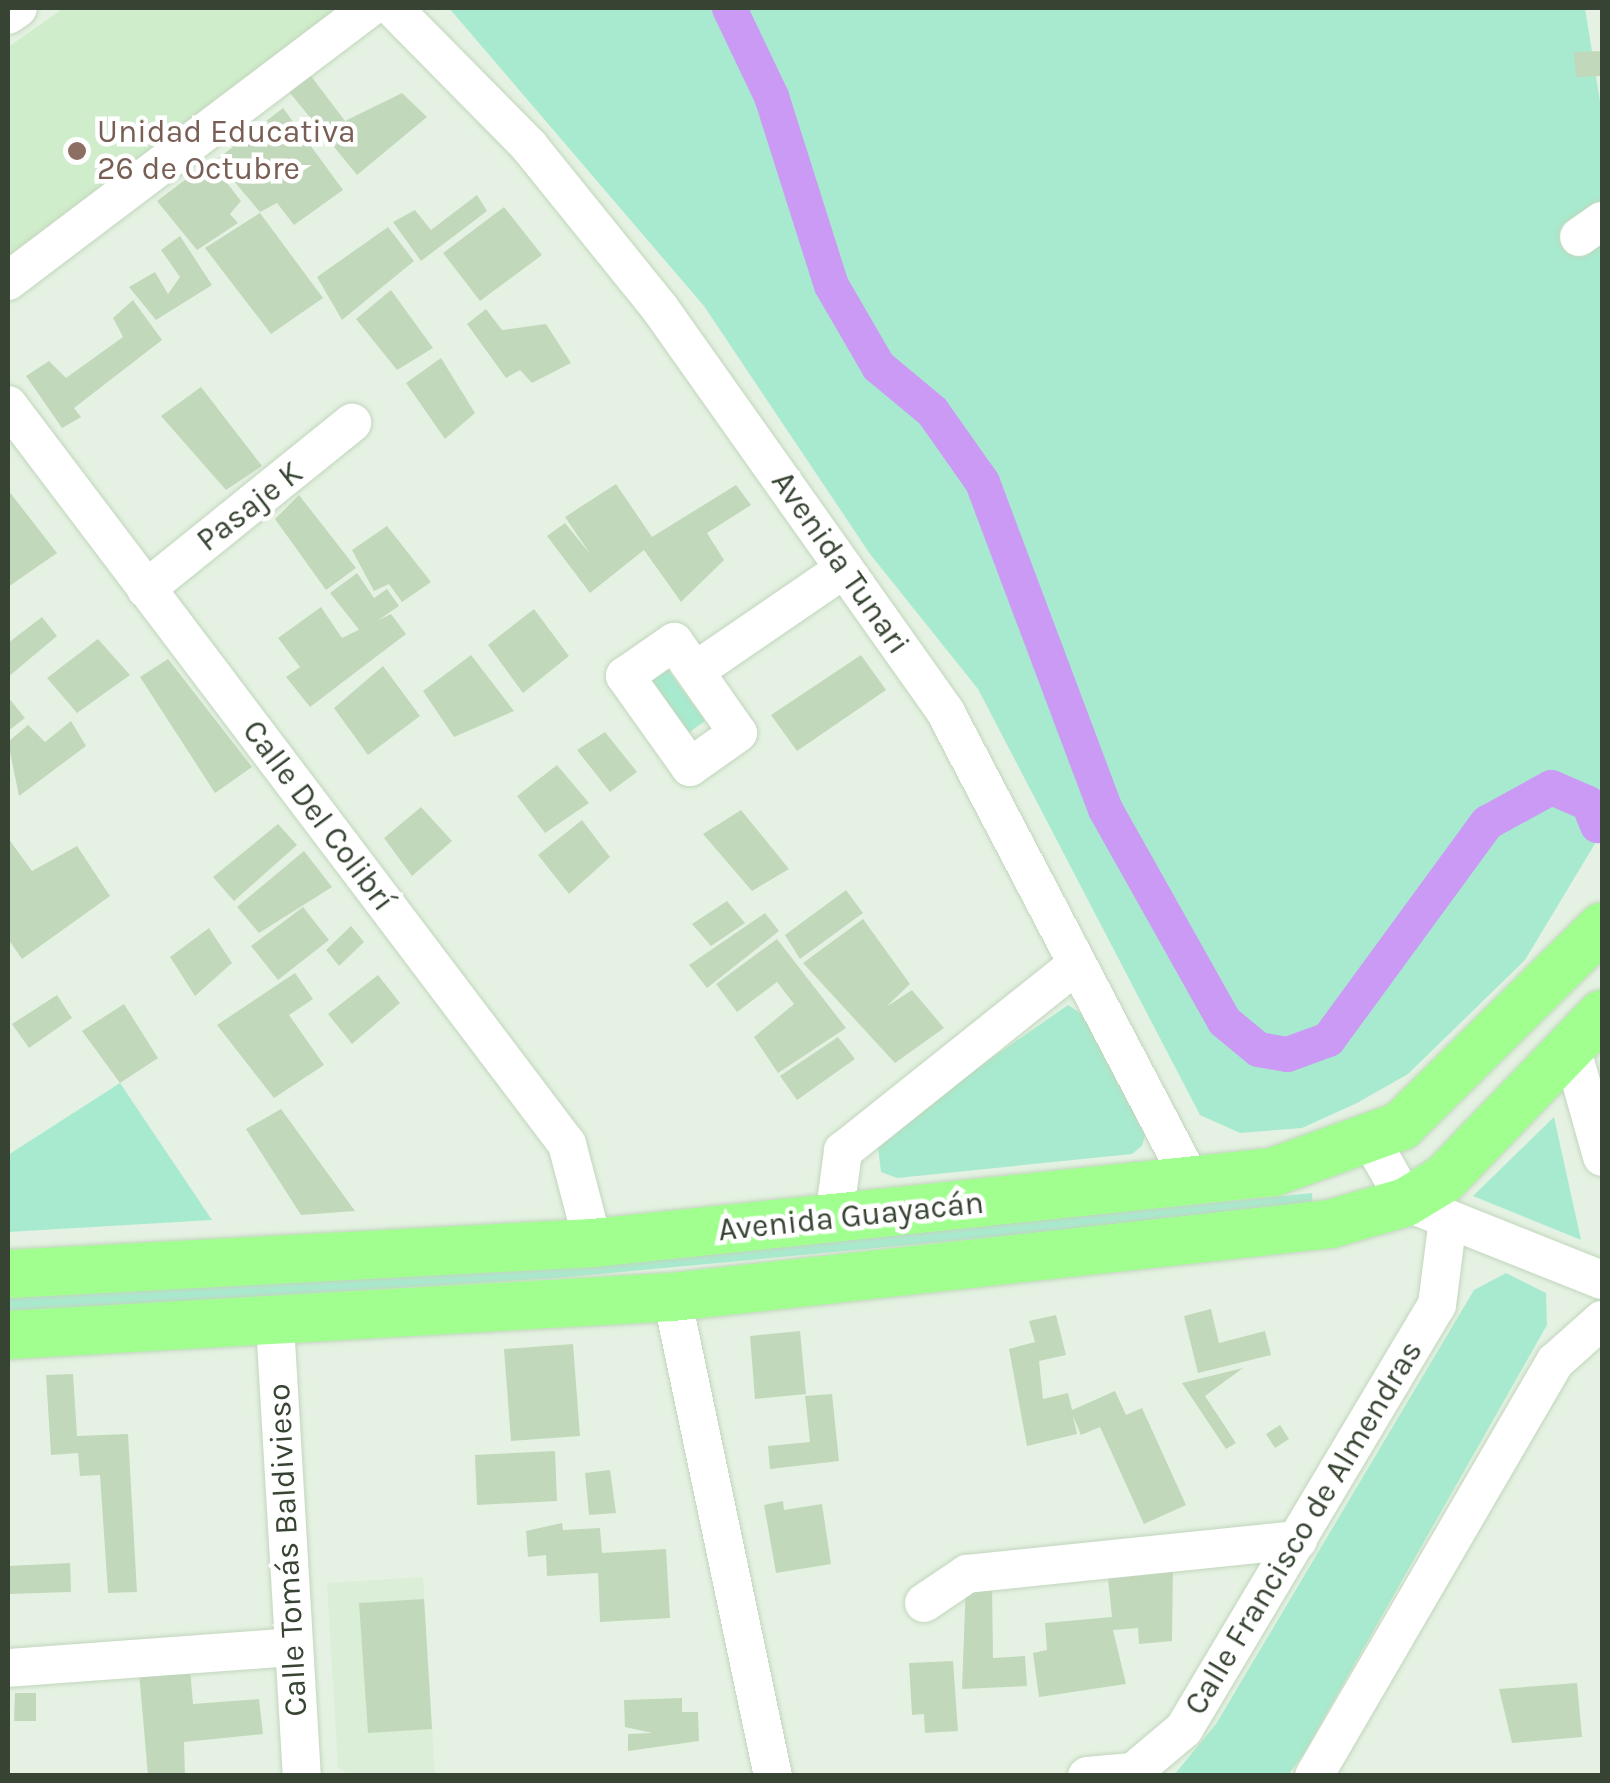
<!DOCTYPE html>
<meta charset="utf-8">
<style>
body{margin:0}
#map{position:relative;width:1610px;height:1783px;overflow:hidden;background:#e5f2e3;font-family:Karla,sans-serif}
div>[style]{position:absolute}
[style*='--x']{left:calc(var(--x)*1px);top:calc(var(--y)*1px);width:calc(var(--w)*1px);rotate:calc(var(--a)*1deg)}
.residential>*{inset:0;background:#dbeed7}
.education>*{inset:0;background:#d0edcb}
.green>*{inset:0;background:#a8eacf}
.canal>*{height:35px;margin:-17.5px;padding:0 17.5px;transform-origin:17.5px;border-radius:17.5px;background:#cb9af4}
.building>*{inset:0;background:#c2d8ba}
.roads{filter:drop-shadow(0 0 2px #c1d6bc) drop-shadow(0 0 2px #c1d6bc)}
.minor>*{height:38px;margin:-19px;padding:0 19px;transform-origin:19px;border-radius:19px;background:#fff}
.major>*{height:48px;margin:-24px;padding:0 24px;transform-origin:24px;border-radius:24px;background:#a0ff8f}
.dots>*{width:28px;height:28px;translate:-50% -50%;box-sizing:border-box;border:5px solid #fff;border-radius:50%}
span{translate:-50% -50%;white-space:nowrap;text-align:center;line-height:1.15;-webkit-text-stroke:9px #fff;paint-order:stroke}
.education-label{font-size:32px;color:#785e54}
.left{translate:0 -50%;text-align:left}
.street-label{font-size:32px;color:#374433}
.frame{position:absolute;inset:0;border:10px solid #374433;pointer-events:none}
</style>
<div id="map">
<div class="residential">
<div style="clip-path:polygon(423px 1577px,435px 1775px,349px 1775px,338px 1767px,327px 1583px)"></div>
</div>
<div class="education">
<div style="clip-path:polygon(64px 8px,337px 8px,8px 256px,8px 47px)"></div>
</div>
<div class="green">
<div style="clip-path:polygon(449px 8px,1585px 8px,1602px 114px,1602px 832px,1525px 960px,1408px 1074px,1357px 1103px,1302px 1128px,1240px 1133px,1200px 1115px,978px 689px,870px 554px,704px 306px)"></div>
<div style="clip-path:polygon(666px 667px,705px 721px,684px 736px,645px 682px)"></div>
<div style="clip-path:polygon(1068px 1005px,1089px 1019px,1146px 1132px,1142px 1146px,1132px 1154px,897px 1178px,881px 1172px,877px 1138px)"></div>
<div style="clip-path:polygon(120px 1083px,212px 1220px,8px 1232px,8px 1155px)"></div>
<div style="clip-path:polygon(1554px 1117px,1581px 1240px,1473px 1196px)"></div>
<div style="clip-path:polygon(1312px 1193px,1313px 1207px,558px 1278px,8px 1312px,8px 1298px,545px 1269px)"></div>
<div style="clip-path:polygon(1506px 1273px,1546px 1293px,1547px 1325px,1303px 1755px,1288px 1775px,1174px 1775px,1216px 1724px,1474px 1290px)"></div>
</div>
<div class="canal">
<div style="--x:729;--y:8;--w:98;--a:64.5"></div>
<div style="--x:771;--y:96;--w:198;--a:72.4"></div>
<div style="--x:831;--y:285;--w:94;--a:59.9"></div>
<div style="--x:878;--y:366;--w:70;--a:39.8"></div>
<div style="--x:932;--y:411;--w:87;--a:54.8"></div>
<div style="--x:982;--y:482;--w:349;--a:69.4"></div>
<div style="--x:1105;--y:809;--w:243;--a:60.7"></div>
<div style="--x:1224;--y:1021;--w:44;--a:39.5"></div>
<div style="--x:1258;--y:1049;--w:29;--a:10"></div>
<div style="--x:1287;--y:1054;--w:44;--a:-20.1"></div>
<div style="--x:1328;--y:1039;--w:269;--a:-53.8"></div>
<div style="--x:1487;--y:822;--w:73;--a:-28.7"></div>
<div style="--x:1551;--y:787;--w:40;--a:23.4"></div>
<div style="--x:1588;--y:803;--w:24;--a:68"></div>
</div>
<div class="building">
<div style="clip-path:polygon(1602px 51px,1602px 76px,1576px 77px,1574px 52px)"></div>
<div style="clip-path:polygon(311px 76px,345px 121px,402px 93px,427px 117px,357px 175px,286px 88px)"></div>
<div style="clip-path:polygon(283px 108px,343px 190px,294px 225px,277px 203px,260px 212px,216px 160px)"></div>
<div style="clip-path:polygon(210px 161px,241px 201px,230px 214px,238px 223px,197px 250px,157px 201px)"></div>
<div style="clip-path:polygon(477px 195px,487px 211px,421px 261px,393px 222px,415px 210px,431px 230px)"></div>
<div style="clip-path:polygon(504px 207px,542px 255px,480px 301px,443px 253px)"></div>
<div style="clip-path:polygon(260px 213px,323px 298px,271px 334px,205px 248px)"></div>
<div style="clip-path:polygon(388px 227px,414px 261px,342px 320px,317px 277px)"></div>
<div style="clip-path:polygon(180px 236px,212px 285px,156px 320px,129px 287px,155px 272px,168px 294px,180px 277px,161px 250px)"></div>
<div style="clip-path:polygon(391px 290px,433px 348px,397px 370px,356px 319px)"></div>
<div style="clip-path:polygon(133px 300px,162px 340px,74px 408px,81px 417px,62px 428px,26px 376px,49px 361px,66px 378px,123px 337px,113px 318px)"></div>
<div style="clip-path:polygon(486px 309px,502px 330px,546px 324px,571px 363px,532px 383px,520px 370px,506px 378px,467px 324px)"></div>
<div style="clip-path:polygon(441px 358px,475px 413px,445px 439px,406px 383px)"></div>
<div style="clip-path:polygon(201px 387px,262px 466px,226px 490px,161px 416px)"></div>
<div style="clip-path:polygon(616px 484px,652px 537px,736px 485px,751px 505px,707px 533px,724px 560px,681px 602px,644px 550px,590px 593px,547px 536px,565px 523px,591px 555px,565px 517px)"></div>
<div style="clip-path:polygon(8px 490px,57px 553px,8px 587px)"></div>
<div style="clip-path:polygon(299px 495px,356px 568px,326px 590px,275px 519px)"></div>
<div style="clip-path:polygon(387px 526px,431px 582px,402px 602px,389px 584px,374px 591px,352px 550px)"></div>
<div style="clip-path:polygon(357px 573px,374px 598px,387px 589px,399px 606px,361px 632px,330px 593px)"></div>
<div style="clip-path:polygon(321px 607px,342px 638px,391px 614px,406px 634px,310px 707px,286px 677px,300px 667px,278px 638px)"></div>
<div style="clip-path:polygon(534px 609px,569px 656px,523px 693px,488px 645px)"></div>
<div style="clip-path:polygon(42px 617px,57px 636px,8px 677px,8px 643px)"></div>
<div style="clip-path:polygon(98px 639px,130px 675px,77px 713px,47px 678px)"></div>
<div style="clip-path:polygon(471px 655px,514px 711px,454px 737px,423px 691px)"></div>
<div style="clip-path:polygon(861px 655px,886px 690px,797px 751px,771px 715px)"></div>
<div style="clip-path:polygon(168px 659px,252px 767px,215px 793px,140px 677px)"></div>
<div style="clip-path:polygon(383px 666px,420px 716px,368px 755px,334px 708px)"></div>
<div style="clip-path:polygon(8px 697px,25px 718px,8px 731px)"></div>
<div style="clip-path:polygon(71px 721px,86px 746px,19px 796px,8px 742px,28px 725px,45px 742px)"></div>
<div style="clip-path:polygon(605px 732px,637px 772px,610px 792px,577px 750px)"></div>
<div style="clip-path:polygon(557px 765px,589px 803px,545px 833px,517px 796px)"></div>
<div style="clip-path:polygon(421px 807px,452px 841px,412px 876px,384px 838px)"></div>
<div style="clip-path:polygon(741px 810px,789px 869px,752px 891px,703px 834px)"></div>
<div style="clip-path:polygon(582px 820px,610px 857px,569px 894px,538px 855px)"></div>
<div style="clip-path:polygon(278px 824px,297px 845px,234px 901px,213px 877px)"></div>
<div style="clip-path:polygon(8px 838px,32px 871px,77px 846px,110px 896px,22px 959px,8px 939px)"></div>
<div style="clip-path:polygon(304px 851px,332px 887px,259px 933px,237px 907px)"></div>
<div style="clip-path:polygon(846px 890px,863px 913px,800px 959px,785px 935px)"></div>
<div style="clip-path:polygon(727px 901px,745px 923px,711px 946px,692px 924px)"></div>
<div style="clip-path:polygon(303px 907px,329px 940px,278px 980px,251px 946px)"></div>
<div style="clip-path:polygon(765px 913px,779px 931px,707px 988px,689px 965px)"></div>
<div style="clip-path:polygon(863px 919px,910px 984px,886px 1007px,912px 990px,944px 1028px,895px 1063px,803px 963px)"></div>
<div style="clip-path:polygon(351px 926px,364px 942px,339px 966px,326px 950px)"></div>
<div style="clip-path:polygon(209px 928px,232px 963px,195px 996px,170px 957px)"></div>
<div style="clip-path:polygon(777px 939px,846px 1028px,778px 1073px,754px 1037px,794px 1004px,777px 982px,737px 1012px,716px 984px)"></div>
<div style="clip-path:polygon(295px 973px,313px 999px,289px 1015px,324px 1065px,274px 1098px,217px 1025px)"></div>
<div style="clip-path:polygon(378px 975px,400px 1003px,352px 1044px,328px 1014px)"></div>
<div style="clip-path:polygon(57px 995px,72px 1018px,29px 1048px,12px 1024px)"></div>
<div style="clip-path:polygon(124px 1004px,158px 1058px,120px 1083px,82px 1031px)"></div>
<div style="clip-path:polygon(838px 1037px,855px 1059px,797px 1100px,780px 1076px)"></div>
<div style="clip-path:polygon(281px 1109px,355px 1211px,301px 1215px,246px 1129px)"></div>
<div style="clip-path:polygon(1211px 1309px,1219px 1343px,1265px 1331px,1271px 1355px,1198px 1373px,1184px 1316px)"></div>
<div style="clip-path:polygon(1056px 1315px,1066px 1355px,1039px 1361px,1043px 1399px,1068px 1393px,1072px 1410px,1115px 1391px,1126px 1415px,1142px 1408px,1186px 1505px,1144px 1524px,1100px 1427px,1081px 1435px,1073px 1416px,1077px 1434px,1027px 1446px,1009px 1349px,1035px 1342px,1029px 1321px)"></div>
<div style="clip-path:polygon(800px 1331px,806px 1394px,755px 1399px,750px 1336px)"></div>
<div style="clip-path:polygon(573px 1344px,580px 1436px,511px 1441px,504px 1349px)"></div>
<div style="clip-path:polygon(1243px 1368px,1205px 1396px,1236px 1443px,1226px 1449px,1182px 1383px)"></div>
<div style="clip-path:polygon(73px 1374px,77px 1436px,128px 1434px,137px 1592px,108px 1593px,100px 1475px,80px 1476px,78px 1453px,51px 1455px,46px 1375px)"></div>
<div style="clip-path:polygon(832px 1394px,839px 1461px,770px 1469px,768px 1446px,810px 1442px,805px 1396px)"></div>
<div style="clip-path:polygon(1280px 1425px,1289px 1439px,1275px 1448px,1266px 1434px)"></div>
<div style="clip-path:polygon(555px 1451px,557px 1501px,477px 1505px,475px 1455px)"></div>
<div style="clip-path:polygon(610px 1470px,616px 1513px,589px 1515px,585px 1473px)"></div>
<div style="clip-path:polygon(783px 1501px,784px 1510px,822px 1504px,831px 1564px,776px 1573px,764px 1505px)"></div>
<div style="clip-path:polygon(562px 1523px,563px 1530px,600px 1528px,602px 1553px,666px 1549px,670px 1618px,600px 1622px,598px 1573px,547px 1576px,546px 1555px,528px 1557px,526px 1531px)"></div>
<div style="clip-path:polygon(70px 1563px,71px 1592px,8px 1594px,8px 1566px)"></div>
<div style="clip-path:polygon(1173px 1563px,1172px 1641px,1139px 1644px,1138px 1628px,1113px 1630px,1126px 1684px,1039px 1697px,1033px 1653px,1047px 1650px,1045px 1623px,1112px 1617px,1107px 1569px)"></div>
<div style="clip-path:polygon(966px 1582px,992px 1582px,993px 1658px,1025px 1656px,1027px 1686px,962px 1689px)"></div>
<div style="clip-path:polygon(424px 1599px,432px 1729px,368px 1733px,359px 1603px)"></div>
<div style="clip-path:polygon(953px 1661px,958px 1731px,925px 1733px,924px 1714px,912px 1715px,909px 1663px)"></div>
<div style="clip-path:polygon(190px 1668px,193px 1704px,259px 1699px,263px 1734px,184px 1742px,185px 1776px,148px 1776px,139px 1672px)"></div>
<div style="clip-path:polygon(1577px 1683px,1582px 1737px,1512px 1743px,1499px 1689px)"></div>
<div style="clip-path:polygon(15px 1693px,36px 1693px,36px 1721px,14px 1721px)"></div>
<div style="clip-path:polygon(682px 1698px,682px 1712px,698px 1712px,699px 1741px,628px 1751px,628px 1734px,652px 1733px,625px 1727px,624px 1700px)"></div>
</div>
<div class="roads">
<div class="minor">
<div style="--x:393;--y:8;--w:194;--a:45.4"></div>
<div style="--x:529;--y:146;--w:207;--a:51.1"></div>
<div style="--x:659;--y:307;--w:497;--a:54.7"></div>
<div style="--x:946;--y:713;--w:530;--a:62.37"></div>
<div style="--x:8;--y:15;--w:12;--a:-35"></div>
<div style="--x:1579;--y:237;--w:28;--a:-35"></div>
<div style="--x:8;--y:281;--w:453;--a:-37.1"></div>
<div style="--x:8;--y:405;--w:927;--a:52.9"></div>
<div style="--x:567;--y:1144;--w:102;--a:75.3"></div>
<div style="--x:146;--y:589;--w:265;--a:-38.9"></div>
<div style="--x:674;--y:642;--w:111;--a:54.9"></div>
<div style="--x:738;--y:733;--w:59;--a:144.7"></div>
<div style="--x:690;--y:767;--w:112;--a:-125.5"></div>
<div style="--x:625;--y:676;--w:60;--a:-34.8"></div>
<div style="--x:695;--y:671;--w:181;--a:-34.4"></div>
<div style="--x:1572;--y:1050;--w:111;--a:74.3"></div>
<div style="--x:1371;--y:1140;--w:71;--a:60.6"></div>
<div style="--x:1406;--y:1202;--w:211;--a:21.7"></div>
<div style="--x:834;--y:1218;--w:68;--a:-82.3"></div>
<div style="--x:843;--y:1151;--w:293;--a:-38.6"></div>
<div style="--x:672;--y:1297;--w:490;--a:78.1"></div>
<div style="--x:275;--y:1324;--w:453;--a:86.6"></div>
<div style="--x:924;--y:1603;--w:52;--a:-34"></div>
<div style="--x:967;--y:1574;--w:333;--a:-5.9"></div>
<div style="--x:8;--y:1668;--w:286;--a:-4.2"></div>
<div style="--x:1087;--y:1776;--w:46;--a:-5"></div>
<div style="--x:1133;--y:1772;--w:67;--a:-40.1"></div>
<div style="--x:1184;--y:1729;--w:494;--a:-59.2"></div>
<div style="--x:1437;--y:1305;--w:87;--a:-82.7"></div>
<div style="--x:1314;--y:1776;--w:480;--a:-59.8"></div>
<div style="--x:1556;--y:1361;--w:62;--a:-41.7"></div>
</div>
<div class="major">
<div style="--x:8;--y:1274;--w:586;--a:-3.03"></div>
<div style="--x:593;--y:1243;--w:684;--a:-5.96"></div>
<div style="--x:1273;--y:1172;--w:136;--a:-19.8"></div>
<div style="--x:1401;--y:1126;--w:283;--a:-44.7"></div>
<div style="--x:8;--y:1335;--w:665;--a:-3.28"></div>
<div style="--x:672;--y:1297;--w:662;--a:-6.33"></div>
<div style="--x:1330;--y:1224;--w:79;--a:-16.1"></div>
<div style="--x:1406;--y:1202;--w:44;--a:-31.2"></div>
<div style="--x:1444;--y:1179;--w:228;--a:-46.2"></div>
</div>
</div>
<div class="dots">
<div style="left:77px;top:151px;background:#8d6e63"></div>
</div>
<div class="education-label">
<span class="left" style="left:97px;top:151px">Unidad Educativa<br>26 de Octubre</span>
</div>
<div class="street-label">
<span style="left:250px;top:507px;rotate:-38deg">Pasaje K</span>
<span style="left:840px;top:563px;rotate:55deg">Avenida Tunari</span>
<span style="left:318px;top:816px;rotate:53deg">Calle Del Colibrí</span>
<span style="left:851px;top:1217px;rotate:-6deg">Avenida Guayacán</span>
<span style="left:1304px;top:1528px;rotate:-59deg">Calle Francisco de Almendras</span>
<span style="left:288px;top:1550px;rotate:-93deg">Calle Tomás Baldivieso</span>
</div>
<div class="frame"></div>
</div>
